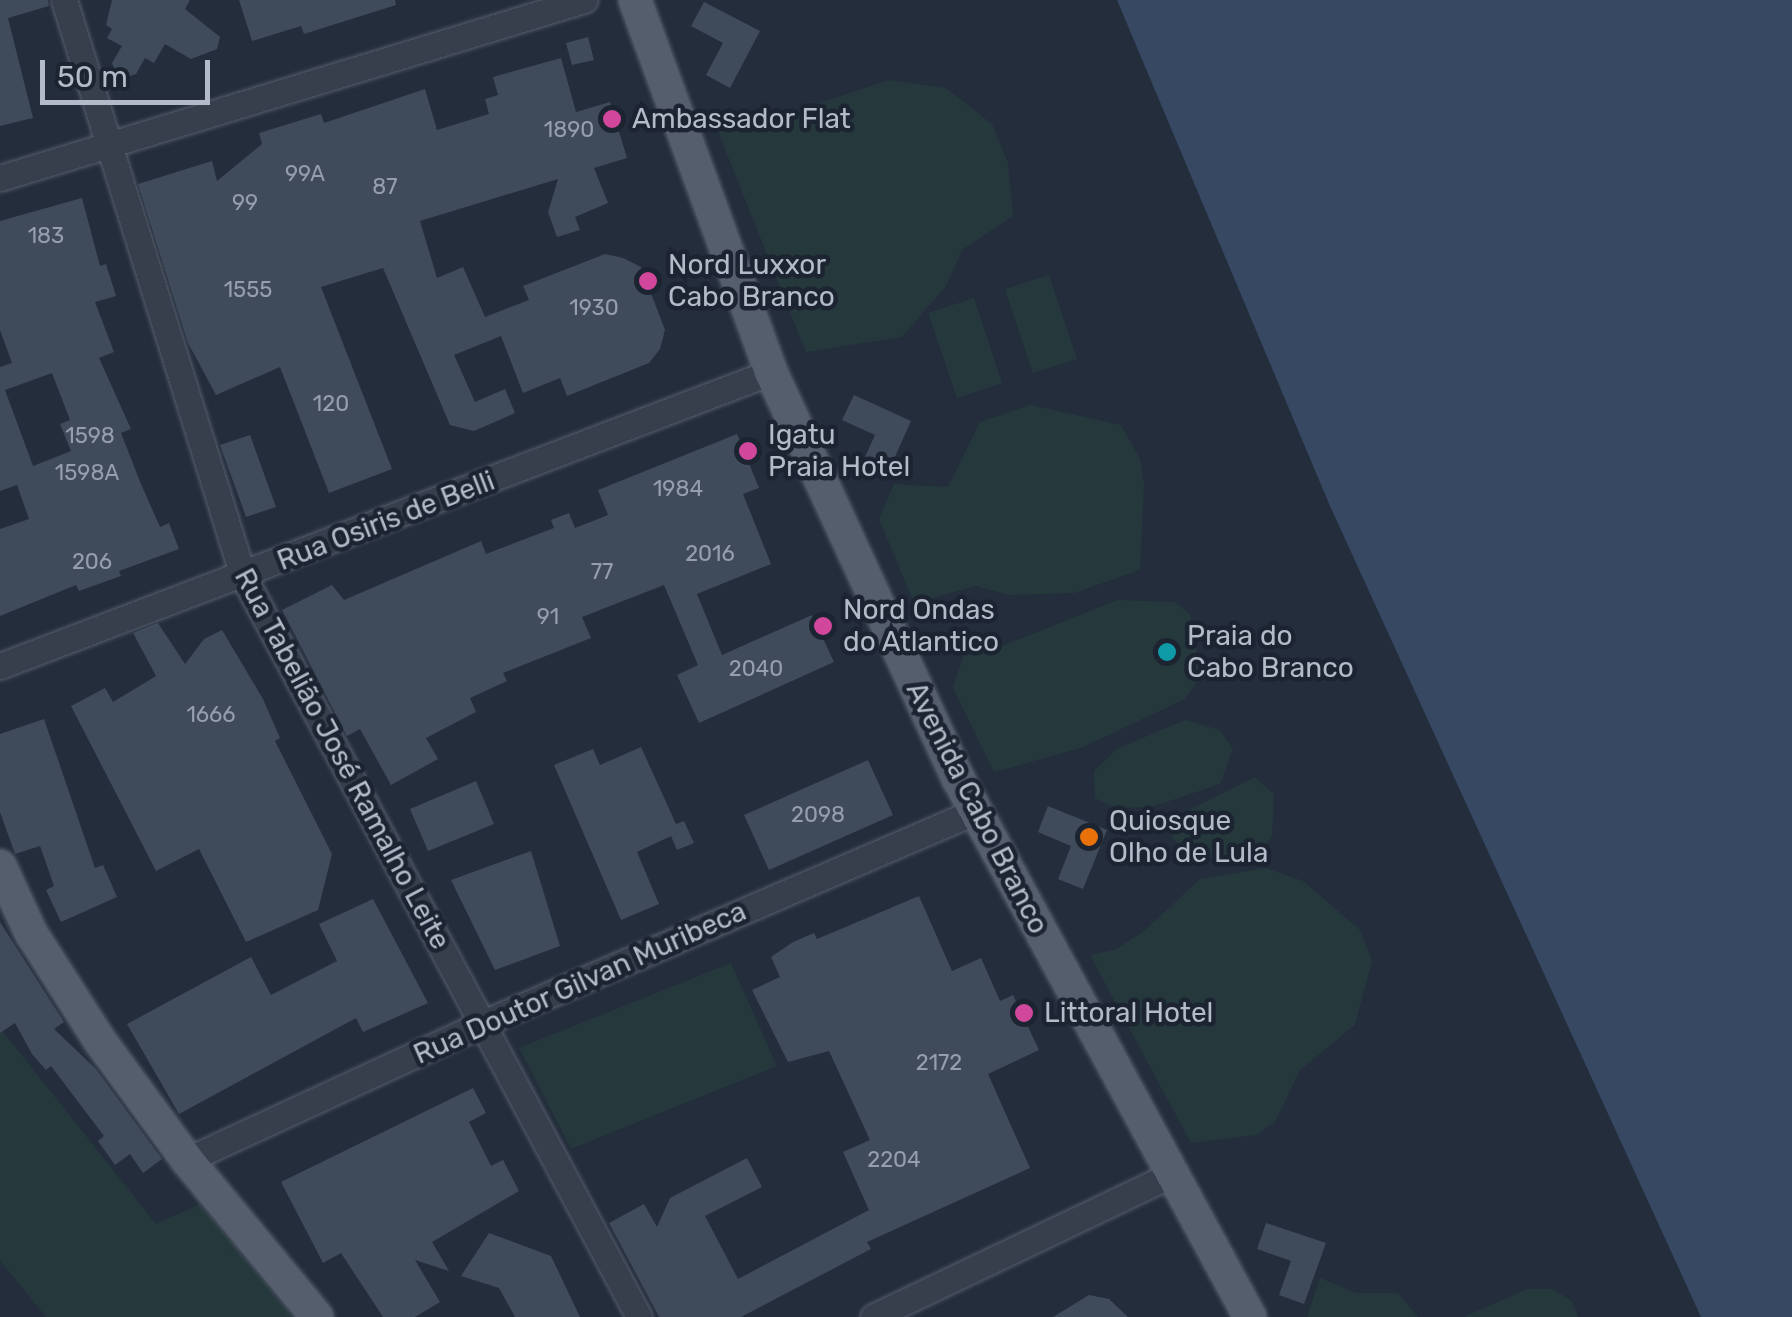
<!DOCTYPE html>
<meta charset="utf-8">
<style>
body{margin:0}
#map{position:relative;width:1792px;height:1317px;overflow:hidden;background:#232d3c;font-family:Rubik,sans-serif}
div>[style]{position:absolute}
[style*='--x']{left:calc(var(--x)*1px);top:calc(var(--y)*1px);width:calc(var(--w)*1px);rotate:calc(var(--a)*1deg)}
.green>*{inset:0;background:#25393d}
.water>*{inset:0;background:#374863}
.building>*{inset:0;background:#3f4b5b}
.roads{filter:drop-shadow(0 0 2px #555d6a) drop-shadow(0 0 2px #555d6a)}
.minor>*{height:25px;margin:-12.5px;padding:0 12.5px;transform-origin:12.5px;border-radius:12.5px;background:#373f4c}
.major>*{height:32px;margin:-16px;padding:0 16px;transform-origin:16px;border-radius:16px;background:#555e6c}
.dots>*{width:28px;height:28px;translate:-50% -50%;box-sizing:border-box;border:5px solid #1c2431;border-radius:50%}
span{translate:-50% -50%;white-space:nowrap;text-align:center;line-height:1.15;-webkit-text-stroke:9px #1c2431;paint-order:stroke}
.number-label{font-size:22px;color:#969ead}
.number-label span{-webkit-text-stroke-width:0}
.poi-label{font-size:28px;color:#b3bac8}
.left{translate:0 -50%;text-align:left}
.street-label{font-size:28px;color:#b3bac8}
.scale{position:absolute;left:40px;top:60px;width:170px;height:45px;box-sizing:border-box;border:5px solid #b3bac8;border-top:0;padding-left:12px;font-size:30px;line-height:35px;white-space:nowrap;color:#b3bac8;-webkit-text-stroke:8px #1c2431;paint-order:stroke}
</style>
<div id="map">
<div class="green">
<div style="clip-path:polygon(889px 80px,946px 88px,992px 124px,1008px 163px,1013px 216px,962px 250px,946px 286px,902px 337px,806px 352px,717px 129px,727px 111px,789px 113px)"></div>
<div style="clip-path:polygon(1049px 275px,1077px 359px,1033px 373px,1005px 289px)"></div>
<div style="clip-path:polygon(974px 298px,1002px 383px,957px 398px,928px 313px)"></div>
<div style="clip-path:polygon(1030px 405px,1121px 425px,1140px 459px,1144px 484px,1140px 570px,1074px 593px,1009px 595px,976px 586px,914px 603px,879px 519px,894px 484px,948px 487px,980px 422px)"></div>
<div style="clip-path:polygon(1117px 600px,1174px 602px,1190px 614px,1201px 675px,1185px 699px,1081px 748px,994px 772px,953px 688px,966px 647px,1002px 646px)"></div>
<div style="clip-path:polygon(1185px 720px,1220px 730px,1233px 749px,1220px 784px,1152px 807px,1115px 808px,1095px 798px,1094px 771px,1117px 749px)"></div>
<div style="clip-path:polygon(1255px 777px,1274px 794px,1272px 836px,1261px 851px,1192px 860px,1172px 837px,1171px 819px)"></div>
<div style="clip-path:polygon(1266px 868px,1303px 881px,1360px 930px,1372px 961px,1355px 1025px,1300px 1070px,1275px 1122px,1256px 1135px,1191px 1143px,1090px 955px,1115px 950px,1145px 930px,1200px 879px)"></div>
<div style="clip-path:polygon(731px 963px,777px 1066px,571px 1149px,519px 1048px)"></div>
<div style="clip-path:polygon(0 1028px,156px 1224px,200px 1204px,293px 1317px,46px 1317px,0 1260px)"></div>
<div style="clip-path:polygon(1320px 1278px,1356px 1293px,1398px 1293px,1418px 1317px,1307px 1317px)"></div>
<div style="clip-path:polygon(1527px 1289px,1552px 1289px,1572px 1301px,1578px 1317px,1464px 1317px)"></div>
</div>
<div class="water">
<div style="clip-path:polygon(1117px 0,1792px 0,1792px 1317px,1701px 1317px,1330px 506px)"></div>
</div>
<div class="building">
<div style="clip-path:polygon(0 0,48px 0,49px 6px,8px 18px,33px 118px,0 126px)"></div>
<div style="clip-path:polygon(112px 0,190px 0,185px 9px,220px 37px,217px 49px,191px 59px,165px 44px,154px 63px,145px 58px,136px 74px,119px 80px,112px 63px,122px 46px,107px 38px,112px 29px,106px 25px)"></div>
<div style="clip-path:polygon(239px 0,395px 0,396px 5px,304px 34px,301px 26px,252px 41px)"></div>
<div style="clip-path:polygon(704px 2px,760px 31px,730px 88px,706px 75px,723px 43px,691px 26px)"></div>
<div style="clip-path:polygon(588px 37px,594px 60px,572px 65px,566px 43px)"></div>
<div style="clip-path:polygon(561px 58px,576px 112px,610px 102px,627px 158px,594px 168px,608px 203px,575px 217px,580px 230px,557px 237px,548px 212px,558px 179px,420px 221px,437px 278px,463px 267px,485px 317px,529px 300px,523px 286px,605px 254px,623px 258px,641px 267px,665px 330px,660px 349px,649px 363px,567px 396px,560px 378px,523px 393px,501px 336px,454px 355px,475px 402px,505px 389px,515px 413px,474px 431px,450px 425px,383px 268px,321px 287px,392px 469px,329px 493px,280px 367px,216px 395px,188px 343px,138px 184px,212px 161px,217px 181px,262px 144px,259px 133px,321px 114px,324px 123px,425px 89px,437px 130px,489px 114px,485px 99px,498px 95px,493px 77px)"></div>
<div style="clip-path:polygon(evenodd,82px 198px,100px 266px,106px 264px,116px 296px,95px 302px,114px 352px,99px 358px,131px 429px,121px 433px,141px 484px,160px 527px,169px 523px,179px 549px,119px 571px,121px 576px,79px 591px,76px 585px,0 616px,0 529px,29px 519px,17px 485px,0 491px,0 367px,12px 363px,0 330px,0 221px,82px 198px,52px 373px,70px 420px,60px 424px,71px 451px,33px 466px,5px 390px,52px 373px)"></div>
<div style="clip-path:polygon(854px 395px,911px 421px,885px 479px,860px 468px,875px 435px,842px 420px)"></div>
<div style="clip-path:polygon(737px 434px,759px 488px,743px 494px,771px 564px,697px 594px,722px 655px,812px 615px,834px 662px,699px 723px,677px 675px,698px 665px,664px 585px,582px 617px,591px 638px,503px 673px,507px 681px,470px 698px,476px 712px,426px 738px,438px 759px,391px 785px,360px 729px,347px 736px,282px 610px,332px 585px,344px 600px,481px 541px,486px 554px,554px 528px,551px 520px,569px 513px,575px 528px,608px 515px,598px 490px)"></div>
<div style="clip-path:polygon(250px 435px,276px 507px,246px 517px,220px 445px)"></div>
<div style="clip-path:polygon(158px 623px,185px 664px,204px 639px,222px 630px,263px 699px,280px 738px,275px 741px,332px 854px,318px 910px,246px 942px,199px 849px,156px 871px,71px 706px,105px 688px,113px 702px,156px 676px,133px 633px)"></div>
<div style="clip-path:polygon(44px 719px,95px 868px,103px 865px,117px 897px,61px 922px,46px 890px,54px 886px,40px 846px,15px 854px,0 812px,0 734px)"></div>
<div style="clip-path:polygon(641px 747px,676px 824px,684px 821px,694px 843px,677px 850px,671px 836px,637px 852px,659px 904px,621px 920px,554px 765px,593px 749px,600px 765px)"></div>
<div style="clip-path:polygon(868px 760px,893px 815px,769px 870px,744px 815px)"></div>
<div style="clip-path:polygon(476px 781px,494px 824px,428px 851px,410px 809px)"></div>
<div style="clip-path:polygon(1048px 806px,1107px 830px,1083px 889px,1058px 879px,1071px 846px,1038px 832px)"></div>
<div style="clip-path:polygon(531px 851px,560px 946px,495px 970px,451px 880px)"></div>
<div style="clip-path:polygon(919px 896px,952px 971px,981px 958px,1000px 1001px,1013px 995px,1039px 1050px,988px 1074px,1030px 1168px,867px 1242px,871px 1249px,741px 1317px,659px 1317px,609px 1223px,644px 1204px,657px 1227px,670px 1198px,747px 1158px,762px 1187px,705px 1216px,738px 1279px,869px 1210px,843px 1152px,870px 1140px,829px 1051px,788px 1062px,752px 990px,780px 977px,771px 957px,793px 942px,814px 933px,817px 939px)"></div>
<div style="clip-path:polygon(373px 899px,428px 1003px,363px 1032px,356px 1018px,179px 1114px,127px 1024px,251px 957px,271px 995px,337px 961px,319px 924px)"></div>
<div style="clip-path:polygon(0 922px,64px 1022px,54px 1029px,96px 1069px,162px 1159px,143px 1173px,130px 1154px,115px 1165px,98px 1141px,104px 1136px,51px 1066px,46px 1070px,32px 1054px,15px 1023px,0 1033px)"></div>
<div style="clip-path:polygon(473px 1088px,486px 1113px,469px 1122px,491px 1166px,503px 1160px,519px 1191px,432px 1242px,449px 1271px,415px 1260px,440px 1302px,415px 1317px,383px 1317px,341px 1253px,323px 1263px,281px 1182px)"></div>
<div style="clip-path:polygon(1266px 1223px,1326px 1243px,1304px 1304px,1279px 1295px,1291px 1261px,1257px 1249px)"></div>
<div style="clip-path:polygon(489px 1233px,551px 1256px,580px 1317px,515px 1317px,499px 1288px,461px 1276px)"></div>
<div style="clip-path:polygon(1089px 1295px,1109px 1299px,1128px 1317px,1053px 1317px)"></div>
</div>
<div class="roads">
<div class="minor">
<div style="--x:64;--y:0;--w:603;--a:72.74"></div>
<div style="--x:243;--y:576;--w:840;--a:61.88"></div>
<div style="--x:0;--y:178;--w:611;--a:-16.95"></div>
<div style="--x:0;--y:666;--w:825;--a:-20.87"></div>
<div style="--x:187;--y:1160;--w:324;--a:-24.8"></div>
<div style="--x:481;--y:1024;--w:537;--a:-23.27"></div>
<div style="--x:873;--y:1317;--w:327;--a:-25.5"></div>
</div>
<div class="major">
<div style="--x:635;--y:0;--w:396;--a:69.9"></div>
<div style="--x:771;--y:372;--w:449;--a:65.3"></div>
<div style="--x:959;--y:780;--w:611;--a:61.55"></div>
<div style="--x:0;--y:866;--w:74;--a:65.2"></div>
<div style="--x:31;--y:933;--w:128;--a:57.4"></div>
<div style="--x:100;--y:1041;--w:147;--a:53.8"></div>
<div style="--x:187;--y:1160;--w:204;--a:50.4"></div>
</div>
</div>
<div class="dots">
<div style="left:612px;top:119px;background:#d1479c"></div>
<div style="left:648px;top:281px;background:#d1479c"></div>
<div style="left:748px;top:451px;background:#d1479c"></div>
<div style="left:823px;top:626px;background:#d1479c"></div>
<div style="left:1167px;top:652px;background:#0f9aa8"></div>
<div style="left:1089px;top:837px;background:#e8710a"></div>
<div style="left:1024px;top:1013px;background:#d1479c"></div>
</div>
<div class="number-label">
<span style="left:569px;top:130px">1890</span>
<span style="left:305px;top:174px">99A</span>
<span style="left:385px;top:187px">87</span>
<span style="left:245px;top:203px">99</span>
<span style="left:46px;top:236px">183</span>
<span style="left:248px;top:290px">1555</span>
<span style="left:594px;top:308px">1930</span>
<span style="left:331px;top:404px">120</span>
<span style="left:90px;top:436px">1598</span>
<span style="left:87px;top:473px">1598A</span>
<span style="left:678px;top:489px">1984</span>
<span style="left:710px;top:554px">2016</span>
<span style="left:92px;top:562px">206</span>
<span style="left:602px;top:572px">77</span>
<span style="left:548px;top:617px">91</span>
<span style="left:756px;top:669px">2040</span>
<span style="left:211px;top:715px">1666</span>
<span style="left:818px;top:815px">2098</span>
<span style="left:939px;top:1063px">2172</span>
<span style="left:894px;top:1160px">2204</span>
</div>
<div class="poi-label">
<span class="left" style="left:632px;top:119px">Ambassador Flat</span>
<span class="left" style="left:668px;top:281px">Nord Luxxor<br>Cabo Branco</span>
<span class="left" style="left:768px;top:451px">Igatu<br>Praia Hotel</span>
<span class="left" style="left:843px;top:626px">Nord Ondas<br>do Atlantico</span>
<span class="left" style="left:1187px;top:652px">Praia do<br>Cabo Branco</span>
<span class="left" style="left:1109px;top:837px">Quiosque<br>Olho de Lula</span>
<span class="left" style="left:1044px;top:1013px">Littoral Hotel</span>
</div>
<div class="street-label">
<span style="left:386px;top:521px;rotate:-21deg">Rua Osiris de Belli</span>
<span style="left:342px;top:759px;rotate:62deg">Rua Tabelião José Ramalho Leite</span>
<span style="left:977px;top:808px;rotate:63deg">Avenida Cabo Branco</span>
<span style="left:580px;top:983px;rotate:-24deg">Rua Doutor Gilvan Muribeca</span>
</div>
<div class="scale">50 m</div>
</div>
